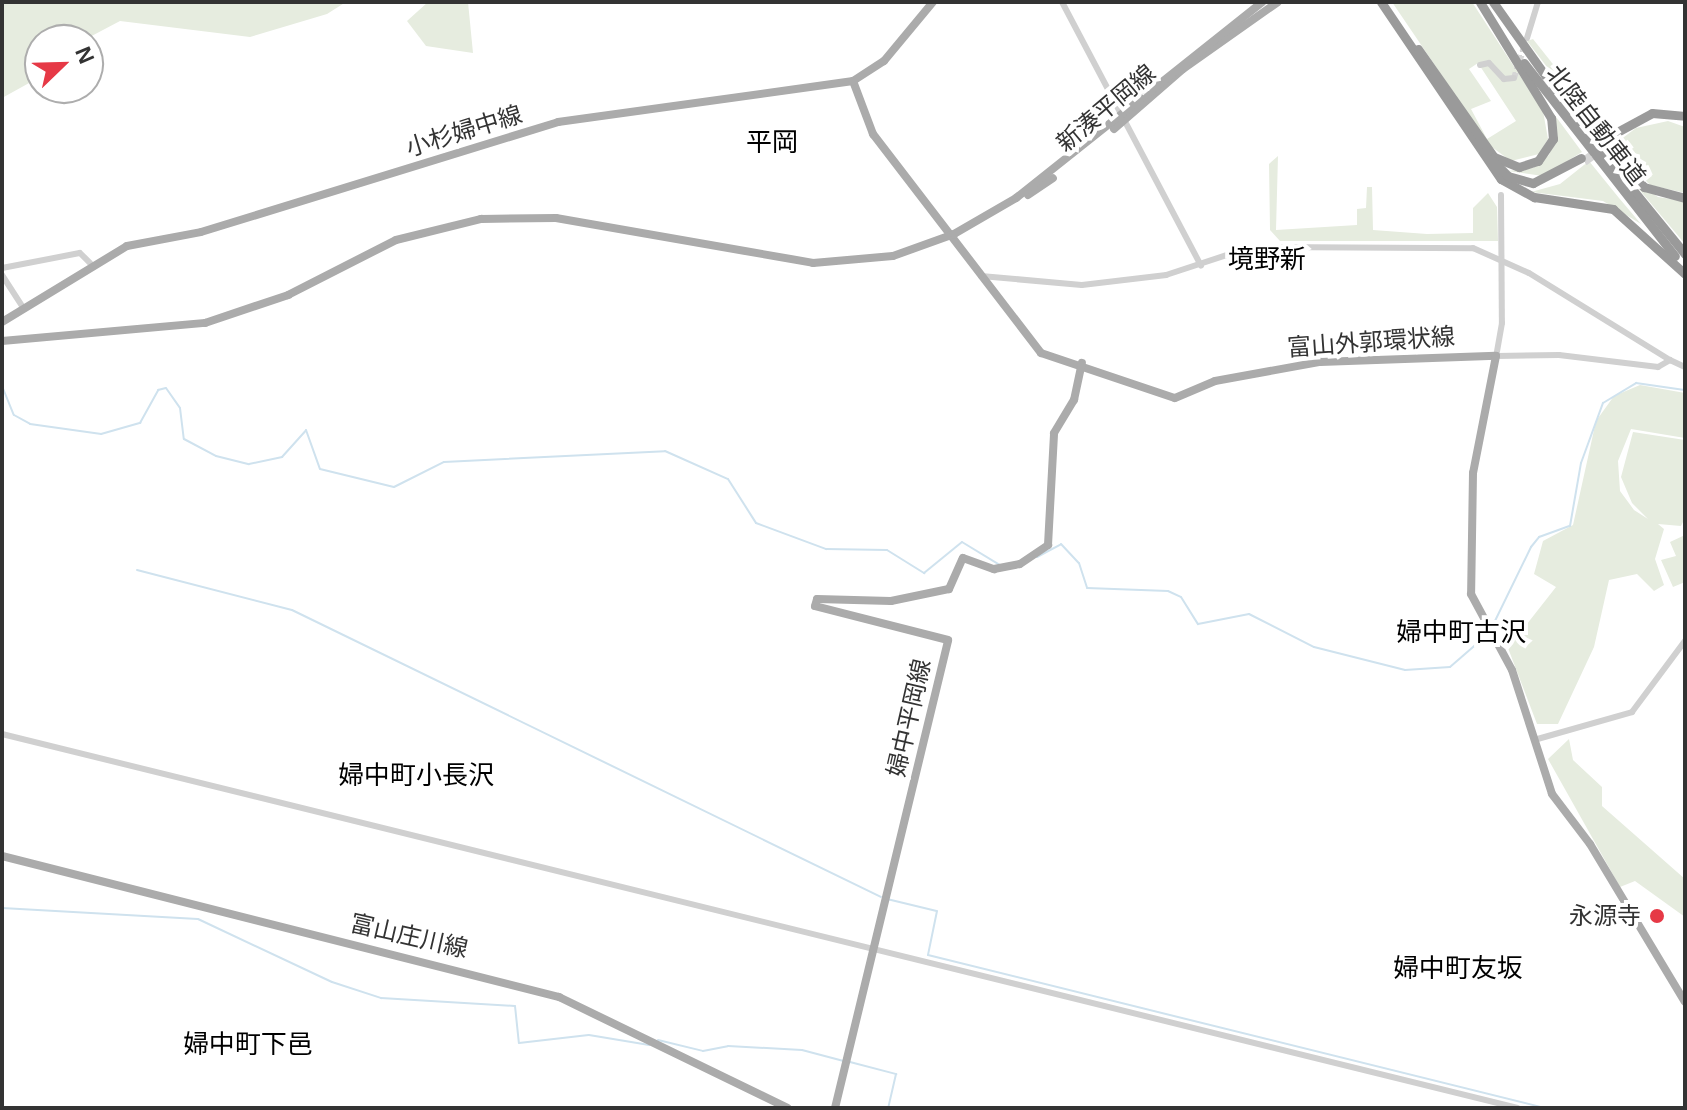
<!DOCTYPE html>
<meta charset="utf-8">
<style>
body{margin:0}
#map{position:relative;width:1687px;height:1110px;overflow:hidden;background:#fff;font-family:Arial,"Noto Sans JP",sans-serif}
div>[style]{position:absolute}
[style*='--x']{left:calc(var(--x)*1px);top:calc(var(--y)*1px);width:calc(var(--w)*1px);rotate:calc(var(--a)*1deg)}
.green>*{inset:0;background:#e6ecdf}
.stream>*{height:2px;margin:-1px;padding:0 1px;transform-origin:1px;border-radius:1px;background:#cfe2ee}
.minor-tunnel>*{height:6px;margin-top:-3px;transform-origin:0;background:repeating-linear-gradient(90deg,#d6d6d6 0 6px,transparent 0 9px)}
.highway-tunnel>*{height:9px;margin-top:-4.5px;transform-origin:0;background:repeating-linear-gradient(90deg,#d6d6d6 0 9px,transparent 0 13.5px)}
.minor>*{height:6px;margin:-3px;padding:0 3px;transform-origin:3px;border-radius:3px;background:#d0d0d0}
.major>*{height:8px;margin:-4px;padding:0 4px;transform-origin:4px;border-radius:4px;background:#ababab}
.highway>*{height:9px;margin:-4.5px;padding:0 4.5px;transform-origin:4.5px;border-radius:4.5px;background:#9a9a9a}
.dots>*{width:22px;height:22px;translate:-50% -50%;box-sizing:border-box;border:4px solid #fff;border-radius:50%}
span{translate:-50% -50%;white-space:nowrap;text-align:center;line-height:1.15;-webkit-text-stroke:8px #fff;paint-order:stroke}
.street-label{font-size:24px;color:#333}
.poi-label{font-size:24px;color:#333}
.right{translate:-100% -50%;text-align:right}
.neighbourhood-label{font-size:26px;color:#000}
.frame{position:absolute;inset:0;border:4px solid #333;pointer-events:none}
.north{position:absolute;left:24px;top:24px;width:80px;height:80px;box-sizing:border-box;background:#fff;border:2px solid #adadad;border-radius:50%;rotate:67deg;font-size:22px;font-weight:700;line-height:32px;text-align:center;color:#333}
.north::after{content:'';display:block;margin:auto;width:28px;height:36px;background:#e63946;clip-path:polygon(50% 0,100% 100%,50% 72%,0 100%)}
</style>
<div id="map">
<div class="green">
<div style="clip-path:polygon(2px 2px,346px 2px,327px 14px,250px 37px,120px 21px,84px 40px,40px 40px,40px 77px,2px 98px)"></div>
<div style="clip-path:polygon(428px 2px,468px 2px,473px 53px,426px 46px,407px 21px)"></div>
<div style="clip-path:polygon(evenodd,1392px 2px,1472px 2px,1543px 111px,1548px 139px,1539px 154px,1511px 161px,1489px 145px,1392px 2px,1478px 63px,1516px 121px,1487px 139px,1471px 109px,1491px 101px,1469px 69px,1478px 63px)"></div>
<div style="clip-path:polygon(1533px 39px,1591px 112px,1587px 119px,1527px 41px)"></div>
<div style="clip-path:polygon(1548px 106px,1582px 152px,1543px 176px,1508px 171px,1533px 168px,1549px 155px,1556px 137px)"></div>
<div style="clip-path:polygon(1668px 121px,1685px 127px,1685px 193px,1650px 185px,1612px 146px,1636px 128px)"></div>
<div style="clip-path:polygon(1278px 156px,1276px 230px,1357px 225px,1357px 209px,1366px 208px,1367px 187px,1372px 187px,1373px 230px,1427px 234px,1473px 233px,1473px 208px,1488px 193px,1497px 207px,1498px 241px,1280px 241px,1270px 230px,1269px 164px)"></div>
<div style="clip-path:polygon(1589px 161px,1619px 198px,1641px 224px,1603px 201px,1531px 192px,1560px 184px)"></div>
<div style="clip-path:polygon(1627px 175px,1658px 197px,1685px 201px,1685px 244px)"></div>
<div style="clip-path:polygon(1640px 385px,1685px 393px,1685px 438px,1631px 429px,1618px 461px,1620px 491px,1634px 510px,1648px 519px,1632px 503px,1621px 477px,1633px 432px,1685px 440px,1685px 518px,1681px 526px,1658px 524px,1664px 529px,1655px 559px,1664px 585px,1654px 591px,1637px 574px,1609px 580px,1594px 647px,1558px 724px,1537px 724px,1508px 648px,1556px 587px,1534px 574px,1543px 541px,1573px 525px,1596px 421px,1614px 396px)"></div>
<div style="clip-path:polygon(1685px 535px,1685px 582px,1673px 587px,1661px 560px,1676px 556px,1670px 542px)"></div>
<div style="clip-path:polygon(1569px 739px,1573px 760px,1602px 787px,1602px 806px,1685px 879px,1685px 917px,1635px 881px,1620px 887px,1548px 759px)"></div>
</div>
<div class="stream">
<div style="--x:2;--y:386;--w:31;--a:68"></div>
<div style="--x:14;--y:415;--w:18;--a:29"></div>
<div style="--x:30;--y:424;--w:72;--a:8"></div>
<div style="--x:101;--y:434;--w:41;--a:-15.8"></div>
<div style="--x:140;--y:423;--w:38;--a:-61"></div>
<div style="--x:158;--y:390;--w:8;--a:-14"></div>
<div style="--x:166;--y:388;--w:24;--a:55"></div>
<div style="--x:180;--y:408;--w:31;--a:83"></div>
<div style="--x:184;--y:439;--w:36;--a:28"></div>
<div style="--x:216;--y:456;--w:34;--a:14"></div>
<div style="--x:249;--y:464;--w:34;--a:-12"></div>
<div style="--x:282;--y:457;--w:36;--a:-48"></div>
<div style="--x:306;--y:430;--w:41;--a:70.3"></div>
<div style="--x:320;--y:469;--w:76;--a:13.7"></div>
<div style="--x:394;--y:487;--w:56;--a:-26.6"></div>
<div style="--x:444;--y:462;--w:221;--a:-2.8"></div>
<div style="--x:665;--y:451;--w:69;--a:24"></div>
<div style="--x:728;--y:479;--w:52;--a:57.5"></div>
<div style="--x:756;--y:523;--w:75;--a:20.4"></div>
<div style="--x:826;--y:549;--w:61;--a:0.9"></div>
<div style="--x:887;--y:550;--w:44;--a:31.9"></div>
<div style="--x:924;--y:573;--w:49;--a:-39.2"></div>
<div style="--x:962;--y:542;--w:44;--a:31.2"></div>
<div style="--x:1037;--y:557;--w:27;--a:-28"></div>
<div style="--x:1061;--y:544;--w:26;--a:47"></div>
<div style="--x:1079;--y:563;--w:26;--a:72"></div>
<div style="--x:1087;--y:588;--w:81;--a:2.1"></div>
<div style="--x:1168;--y:591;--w:14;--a:25"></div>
<div style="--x:1181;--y:597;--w:32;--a:58"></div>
<div style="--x:1198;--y:624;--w:52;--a:-11.1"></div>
<div style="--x:1249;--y:614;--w:73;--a:26.9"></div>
<div style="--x:1314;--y:647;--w:94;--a:14.2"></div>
<div style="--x:1405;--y:670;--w:45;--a:-3.8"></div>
<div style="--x:1450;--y:667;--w:50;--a:-41"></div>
<div style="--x:137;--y:570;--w:160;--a:14.5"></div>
<div style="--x:292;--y:610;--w:655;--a:25.98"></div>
<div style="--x:1493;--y:625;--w:87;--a:-64"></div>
<div style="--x:1531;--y:547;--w:13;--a:-51"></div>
<div style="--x:1539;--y:537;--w:33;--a:-20"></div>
<div style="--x:1570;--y:526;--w:64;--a:-80.1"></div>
<div style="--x:1581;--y:463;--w:64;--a:-69.9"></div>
<div style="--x:1603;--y:403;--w:39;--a:-31"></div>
<div style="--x:1636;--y:383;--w:49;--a:8.1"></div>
<div style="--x:887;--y:899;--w:51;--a:13.5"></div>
<div style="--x:937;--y:911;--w:45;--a:101.6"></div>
<div style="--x:928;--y:955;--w:636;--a:13.93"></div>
<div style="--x:2;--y:908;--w:196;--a:3.2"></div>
<div style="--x:198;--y:919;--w:148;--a:25.2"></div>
<div style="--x:332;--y:982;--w:52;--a:18.1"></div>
<div style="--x:381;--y:998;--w:134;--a:3.4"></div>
<div style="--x:515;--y:1006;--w:37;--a:84"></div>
<div style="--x:519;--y:1043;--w:70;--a:-6.5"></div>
<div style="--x:589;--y:1035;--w:61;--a:9.5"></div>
<div style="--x:658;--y:1040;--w:46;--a:13.7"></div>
<div style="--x:703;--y:1051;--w:25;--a:-11"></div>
<div style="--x:728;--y:1046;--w:74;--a:3.1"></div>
<div style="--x:802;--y:1050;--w:43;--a:14.7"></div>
<div style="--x:850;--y:1062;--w:48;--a:14.6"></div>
<div style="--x:896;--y:1074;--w:35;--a:103"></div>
</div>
<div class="minor-tunnel">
<div style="--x:1514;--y:78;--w:35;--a:-72"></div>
</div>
<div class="highway-tunnel">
<div style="--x:1584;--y:161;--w:32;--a:-36"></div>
</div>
<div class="minor">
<div style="--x:1062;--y:2;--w:298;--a:62.2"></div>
<div style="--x:1527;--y:38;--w:38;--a:-73"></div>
<div style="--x:1480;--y:65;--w:9;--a:-13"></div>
<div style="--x:1489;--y:63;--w:22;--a:47"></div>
<div style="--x:1504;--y:79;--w:10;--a:-6"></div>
<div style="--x:1501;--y:195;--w:128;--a:89.6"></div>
<div style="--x:1502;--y:323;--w:34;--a:100"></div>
<div style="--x:1496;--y:356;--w:63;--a:-0.9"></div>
<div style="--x:1559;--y:355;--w:100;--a:6.9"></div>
<div style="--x:1658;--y:367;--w:14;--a:-30"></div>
<div style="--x:1670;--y:360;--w:17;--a:25"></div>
<div style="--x:2;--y:268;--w:79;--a:-10.9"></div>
<div style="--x:80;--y:253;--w:14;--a:45"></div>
<div style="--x:2;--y:275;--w:37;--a:57"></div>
<div style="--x:981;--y:276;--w:101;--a:5.1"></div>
<div style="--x:1082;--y:285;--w:85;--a:-6.8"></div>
<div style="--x:1166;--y:275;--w:89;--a:-18.2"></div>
<div style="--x:1251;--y:247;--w:222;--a:0.3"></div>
<div style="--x:1473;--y:248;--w:61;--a:24.1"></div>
<div style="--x:1529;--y:273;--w:166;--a:31.7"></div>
<div style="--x:2;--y:734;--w:1561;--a:13.86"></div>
<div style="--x:1534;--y:740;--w:102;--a:-15.9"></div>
<div style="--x:1632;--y:712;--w:89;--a:-53.3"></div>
</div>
<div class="major">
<div style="--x:853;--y:81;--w:57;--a:69.3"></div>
<div style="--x:873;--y:134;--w:276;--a:52.5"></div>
<div style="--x:1041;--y:353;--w:141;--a:18.6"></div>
<div style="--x:1175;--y:398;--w:43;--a:-23"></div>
<div style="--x:1215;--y:381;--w:107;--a:-10.3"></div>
<div style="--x:1320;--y:362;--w:176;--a:-2"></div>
<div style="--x:1496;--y:356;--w:119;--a:101.1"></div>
<div style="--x:1473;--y:473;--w:121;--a:90.9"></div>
<div style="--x:1471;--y:594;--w:86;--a:61.7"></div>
<div style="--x:1512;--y:670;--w:130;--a:72.1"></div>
<div style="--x:1552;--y:794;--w:63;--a:52.8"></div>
<div style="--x:1590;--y:844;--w:184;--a:59"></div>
<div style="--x:1114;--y:129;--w:91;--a:-41"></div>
<div style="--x:1183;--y:69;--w:116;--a:-35.2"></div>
<div style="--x:1028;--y:195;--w:30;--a:-34"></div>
<div style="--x:2;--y:322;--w:146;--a:-31.3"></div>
<div style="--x:127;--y:246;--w:75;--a:-10.7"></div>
<div style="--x:201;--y:232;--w:374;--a:-17.1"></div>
<div style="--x:558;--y:122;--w:298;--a:-7.9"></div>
<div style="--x:853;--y:81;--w:37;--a:-33"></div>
<div style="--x:884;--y:61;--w:77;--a:-50.3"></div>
<div style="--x:2;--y:341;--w:204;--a:-5.1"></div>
<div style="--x:205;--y:323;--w:88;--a:-18.6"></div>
<div style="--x:288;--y:295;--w:121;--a:-27"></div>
<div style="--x:396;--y:240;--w:88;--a:-13.9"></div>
<div style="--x:481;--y:219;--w:75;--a:-0.8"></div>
<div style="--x:556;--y:218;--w:261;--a:9.9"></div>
<div style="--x:813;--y:263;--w:80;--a:-5"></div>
<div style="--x:893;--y:256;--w:65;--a:-19.8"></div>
<div style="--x:954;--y:234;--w:72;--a:-30.1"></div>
<div style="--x:1016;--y:198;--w:315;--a:-38.5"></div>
<div style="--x:2;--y:856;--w:575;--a:14.21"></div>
<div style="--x:559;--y:997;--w:254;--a:25.9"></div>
<div style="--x:835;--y:1108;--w:481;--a:-76.4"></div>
<div style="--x:948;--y:640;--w:137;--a:-165.7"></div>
<div style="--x:815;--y:606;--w:7;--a:-74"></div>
<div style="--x:817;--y:599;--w:74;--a:1.5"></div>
<div style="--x:891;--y:601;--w:59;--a:-11.7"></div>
<div style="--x:949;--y:589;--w:34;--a:-66"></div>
<div style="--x:963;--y:558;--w:33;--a:20"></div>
<div style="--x:994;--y:569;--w:26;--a:-11"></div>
<div style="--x:1020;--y:564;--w:34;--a:-34"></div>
<div style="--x:1048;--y:545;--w:112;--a:-86.9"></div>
<div style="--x:1054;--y:433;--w:39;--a:-59"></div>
<div style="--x:1074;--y:400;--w:38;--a:-78"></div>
</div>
<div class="highway">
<div style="--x:1381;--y:2;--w:214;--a:55.9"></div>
<div style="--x:1501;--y:179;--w:38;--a:29"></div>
<div style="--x:1534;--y:197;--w:80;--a:8.6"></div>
<div style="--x:1613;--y:209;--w:97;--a:42.1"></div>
<div style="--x:1493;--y:2;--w:152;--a:54.6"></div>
<div style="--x:1581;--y:126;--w:165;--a:50.9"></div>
<div style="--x:1418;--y:49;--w:132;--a:54.9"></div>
<div style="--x:1494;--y:157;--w:27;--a:22"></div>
<div style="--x:1519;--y:167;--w:20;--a:-18"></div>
<div style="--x:1538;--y:161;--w:27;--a:-56"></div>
<div style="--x:1553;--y:139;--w:21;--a:-95"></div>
<div style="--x:1551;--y:118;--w:136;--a:-121.5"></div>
<div style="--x:1524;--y:63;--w:245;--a:52"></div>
<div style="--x:1591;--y:130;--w:78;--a:47.1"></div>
<div style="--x:1644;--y:187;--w:42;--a:15"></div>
<div style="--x:1606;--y:138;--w:52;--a:-28.5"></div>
<div style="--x:1652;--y:113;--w:33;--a:5"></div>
<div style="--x:1491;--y:159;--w:24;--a:45"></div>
<div style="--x:1508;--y:176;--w:26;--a:16"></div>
<div style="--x:1533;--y:183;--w:54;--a:-27.5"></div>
</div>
<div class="dots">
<div style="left:1657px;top:916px;background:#e63946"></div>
</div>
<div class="street-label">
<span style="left:1106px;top:108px;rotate:-40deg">新湊平岡線</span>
<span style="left:1596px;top:125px;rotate:52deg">北陸自動車道</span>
<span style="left:464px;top:131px;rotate:-17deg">小杉婦中線</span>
<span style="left:1371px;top:342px;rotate:-4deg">富山外郭環状線</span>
<span style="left:909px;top:718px;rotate:-77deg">婦中平岡線</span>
<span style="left:409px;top:936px;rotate:13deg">富山庄川線</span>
</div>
<div class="poi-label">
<span class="right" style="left:1641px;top:916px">永源寺</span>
</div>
<div class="neighbourhood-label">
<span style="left:772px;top:143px">平岡</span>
<span style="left:1267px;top:260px">境野新</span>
<span style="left:1461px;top:633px">婦中町古沢</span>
<span style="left:416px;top:776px">婦中町小長沢</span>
<span style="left:1458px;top:969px">婦中町友坂</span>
<span style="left:248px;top:1045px">婦中町下邑</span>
</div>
<div class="frame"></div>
<div class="north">N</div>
</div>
